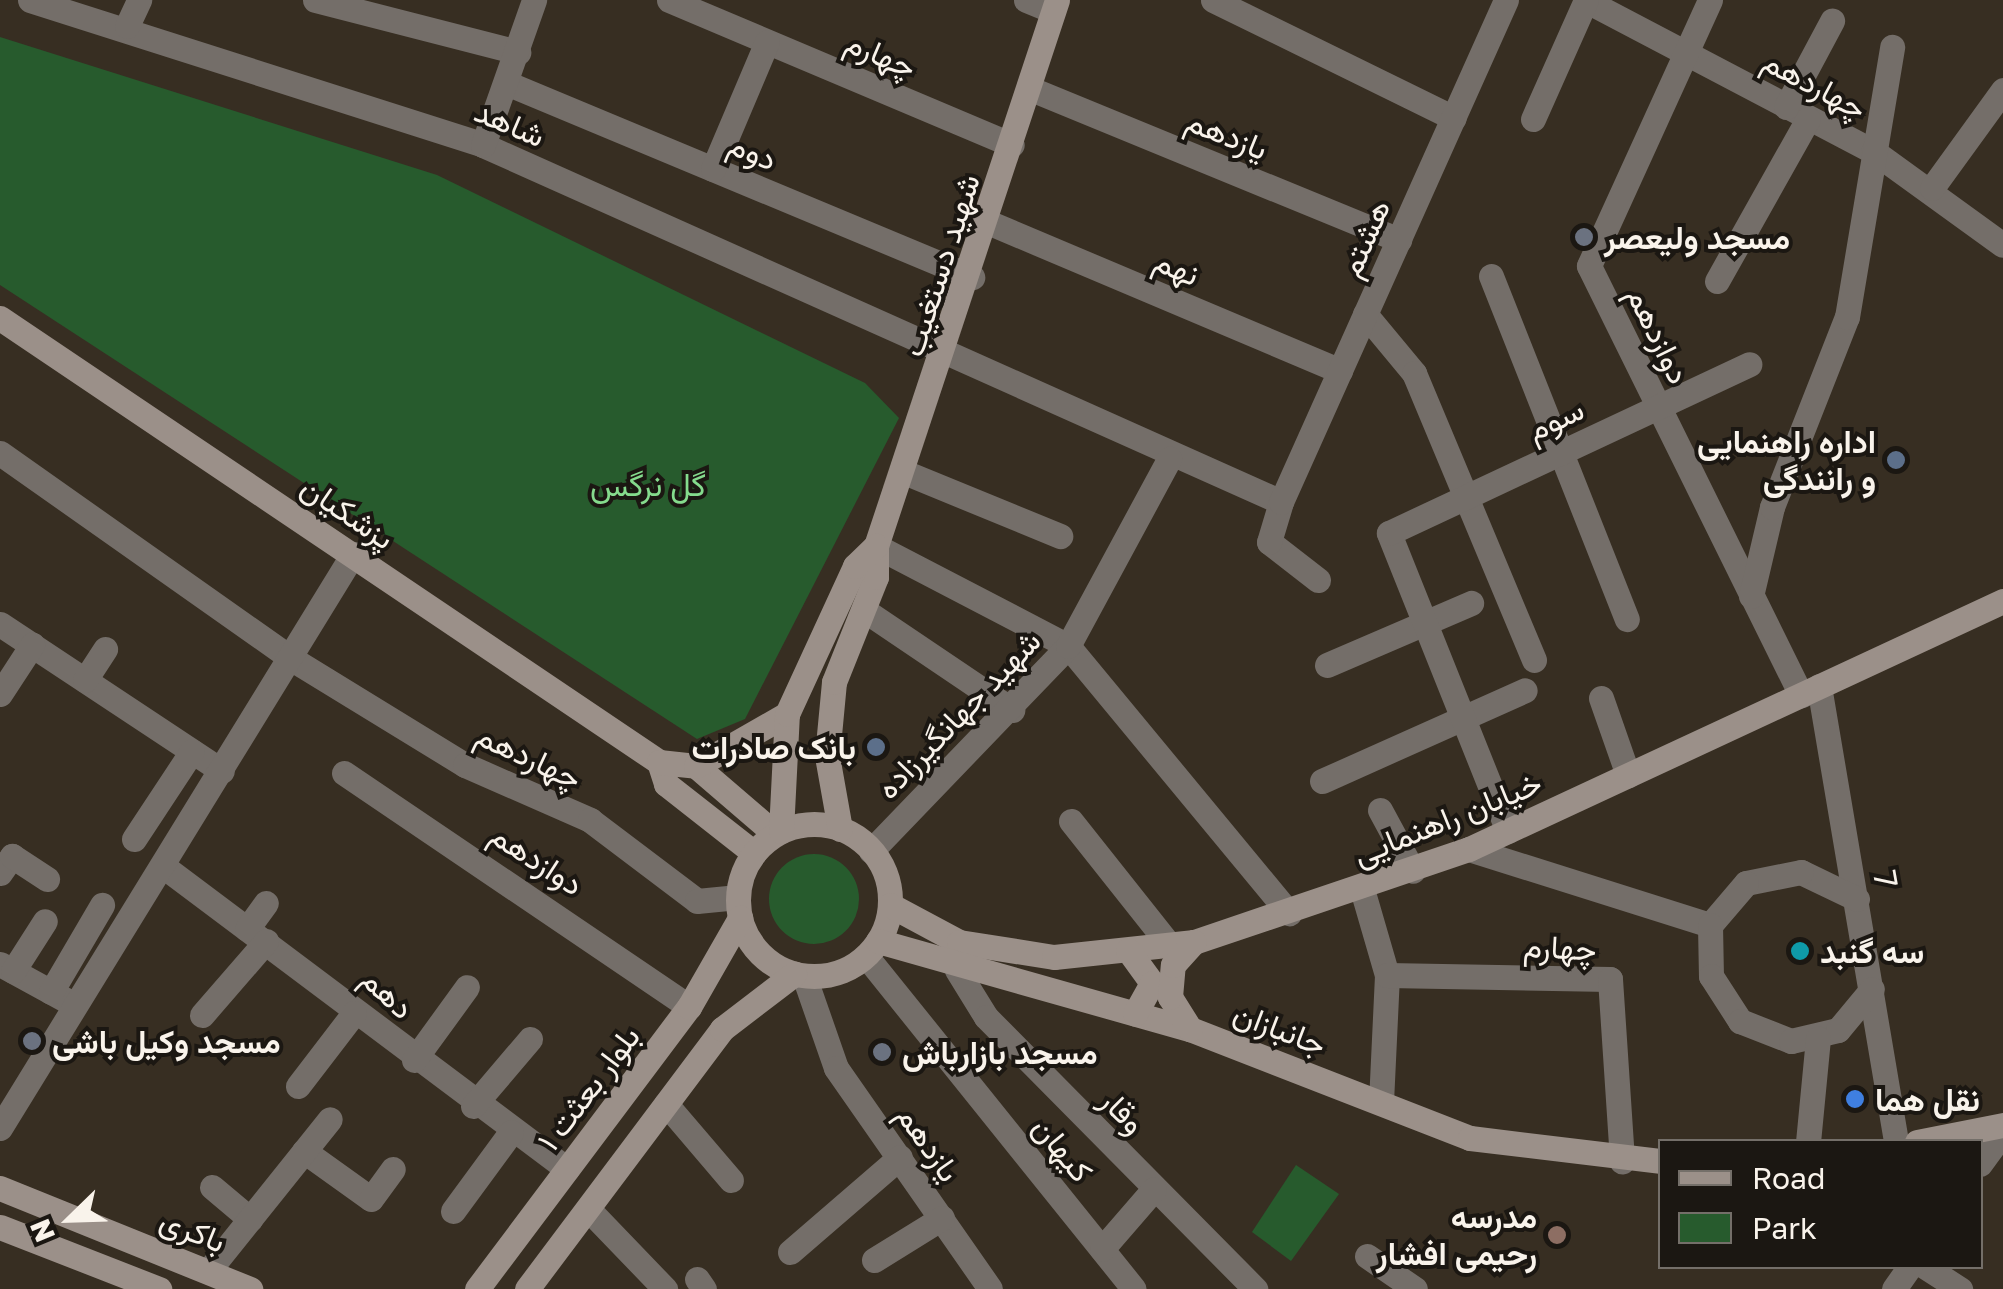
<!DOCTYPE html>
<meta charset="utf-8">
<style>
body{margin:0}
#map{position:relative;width:2003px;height:1289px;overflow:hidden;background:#372e22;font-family:"Golos Text",Vazirmatn,sans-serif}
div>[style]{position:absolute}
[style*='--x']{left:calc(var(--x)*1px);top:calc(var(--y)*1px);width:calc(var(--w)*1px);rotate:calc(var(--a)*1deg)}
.green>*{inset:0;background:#275b2d}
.round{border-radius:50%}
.street>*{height:25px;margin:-12.5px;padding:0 12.5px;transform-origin:12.5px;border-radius:12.5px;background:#746e69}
.secondary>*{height:25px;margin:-12.5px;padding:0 12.5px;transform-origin:12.5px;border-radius:12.5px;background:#9b9089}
.secondary>.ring{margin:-12.5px;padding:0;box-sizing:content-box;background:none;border:25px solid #9b9089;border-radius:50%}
.dots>*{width:28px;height:28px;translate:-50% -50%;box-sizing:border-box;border:5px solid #1b1712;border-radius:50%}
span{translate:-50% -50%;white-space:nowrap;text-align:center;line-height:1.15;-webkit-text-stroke:8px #1b1712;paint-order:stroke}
.street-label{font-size:32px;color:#f9f3eb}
.poi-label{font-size:32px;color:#f9f3eb;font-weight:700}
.left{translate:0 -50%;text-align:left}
.right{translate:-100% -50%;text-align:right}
.park-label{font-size:32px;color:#85db8d}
.legend{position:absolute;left:1658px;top:1139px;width:325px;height:130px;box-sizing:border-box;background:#1b1712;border:2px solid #746f69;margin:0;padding:12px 18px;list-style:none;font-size:30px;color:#f9f3eb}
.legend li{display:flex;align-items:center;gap:20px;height:50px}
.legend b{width:50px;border:2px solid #746f69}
.north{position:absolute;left:20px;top:1169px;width:100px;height:100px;-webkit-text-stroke:8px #1b1712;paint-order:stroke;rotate:247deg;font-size:28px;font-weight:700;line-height:40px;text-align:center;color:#f9f3eb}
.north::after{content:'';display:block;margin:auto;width:35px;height:45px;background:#f9f3eb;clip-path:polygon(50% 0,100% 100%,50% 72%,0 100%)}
</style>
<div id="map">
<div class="green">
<div style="clip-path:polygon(0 37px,437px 175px,865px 383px,899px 418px,745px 719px,697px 739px,0 285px)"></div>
<div class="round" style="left:769px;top:854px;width:90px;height:90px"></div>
<div style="clip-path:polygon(1296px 1165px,1339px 1194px,1291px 1261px,1252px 1232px)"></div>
</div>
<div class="street">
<div style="--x:30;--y:0;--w:476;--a:17.7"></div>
<div style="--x:483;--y:145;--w:874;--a:24.1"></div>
<div style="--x:315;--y:0;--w:210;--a:14.4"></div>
<div style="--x:669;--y:0;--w:372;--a:22.9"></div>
<div style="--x:1026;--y:0;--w:29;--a:22"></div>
<div style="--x:1213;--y:0;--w:268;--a:26.1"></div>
<div style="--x:1585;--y:0;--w:325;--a:27.7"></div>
<div style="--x:1873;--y:151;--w:160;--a:35.9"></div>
<div style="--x:1710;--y:0;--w:292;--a:114.5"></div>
<div style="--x:1589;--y:266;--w:479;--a:63.7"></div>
<div style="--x:127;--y:26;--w:29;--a:-65"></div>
<div style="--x:509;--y:84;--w:502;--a:22.63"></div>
<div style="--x:1031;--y:89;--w:398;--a:22.3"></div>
<div style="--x:1786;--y:107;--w:98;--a:-61.9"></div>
<div style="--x:1533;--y:119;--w:130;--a:-66"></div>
<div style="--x:483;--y:145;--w:154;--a:-70.6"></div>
<div style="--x:713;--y:169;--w:138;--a:-67"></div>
<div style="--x:1932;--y:188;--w:121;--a:-54.1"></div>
<div style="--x:990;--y:223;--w:380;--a:22.9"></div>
<div style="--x:1491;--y:276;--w:369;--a:68.4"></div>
<div style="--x:1717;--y:281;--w:186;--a:-60.7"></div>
<div style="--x:1365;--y:314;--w:77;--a:50.3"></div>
<div style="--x:1414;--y:373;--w:311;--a:67.3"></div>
<div style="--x:0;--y:453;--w:357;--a:35.2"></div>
<div style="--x:292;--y:659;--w:203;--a:31.5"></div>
<div style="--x:465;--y:765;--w:137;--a:23.7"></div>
<div style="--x:590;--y:820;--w:134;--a:37.1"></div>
<div style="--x:697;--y:901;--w:41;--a:-5.6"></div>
<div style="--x:904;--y:472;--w:169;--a:22.3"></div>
<div style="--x:876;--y:546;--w:216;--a:27.5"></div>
<div style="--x:1068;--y:646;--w:347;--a:50.4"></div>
<div style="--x:1318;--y:580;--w:62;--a:-142.2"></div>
<div style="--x:1269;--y:542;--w:42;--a:-73.3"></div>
<div style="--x:1281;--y:502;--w:550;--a:-65.86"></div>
<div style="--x:1751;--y:596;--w:91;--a:-76.7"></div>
<div style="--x:1772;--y:507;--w:204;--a:-68.5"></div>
<div style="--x:1847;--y:317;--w:274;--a:-80.5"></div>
<div style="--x:864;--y:610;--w:179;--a:34"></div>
<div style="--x:0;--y:624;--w:266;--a:33.5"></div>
<div style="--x:1327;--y:665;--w:157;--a:-23.3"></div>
<div style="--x:85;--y:680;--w:37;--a:-57"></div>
<div style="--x:1819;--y:686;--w:462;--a:80.4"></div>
<div style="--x:0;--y:694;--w:59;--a:-56.9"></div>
<div style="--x:1601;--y:698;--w:82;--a:70.7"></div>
<div style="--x:344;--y:773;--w:417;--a:34.1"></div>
<div style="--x:1322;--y:781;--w:222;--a:-24.1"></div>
<div style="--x:1380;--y:810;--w:69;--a:61.6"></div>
<div style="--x:1071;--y:821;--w:159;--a:51.6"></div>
<div style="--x:1508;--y:831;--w:321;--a:-111.8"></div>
<div style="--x:1389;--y:533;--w:398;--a:-25.1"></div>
<div style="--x:134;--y:839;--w:105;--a:-56.6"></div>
<div style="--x:1469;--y:849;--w:253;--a:17.5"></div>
<div style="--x:871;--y:851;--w:284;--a:-46.1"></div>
<div style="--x:1068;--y:646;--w:213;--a:-61.6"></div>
<div style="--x:163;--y:866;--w:505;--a:36.87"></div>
<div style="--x:0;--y:873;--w:21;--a:-55"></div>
<div style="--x:12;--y:856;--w:42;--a:33.3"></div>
<div style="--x:1362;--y:889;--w:90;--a:73.8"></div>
<div style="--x:1387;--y:975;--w:125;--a:92.7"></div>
<div style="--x:1857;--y:899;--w:62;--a:-154.3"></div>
<div style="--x:1801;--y:872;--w:56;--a:168.7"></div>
<div style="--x:1746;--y:883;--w:55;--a:130.6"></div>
<div style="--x:1710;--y:925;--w:51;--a:88.9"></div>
<div style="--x:1711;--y:976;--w:54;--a:57.2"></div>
<div style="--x:1740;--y:1021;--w:55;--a:21.4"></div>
<div style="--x:1791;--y:1041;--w:48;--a:-13.2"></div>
<div style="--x:1838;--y:1030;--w:53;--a:-50.3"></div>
<div style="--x:247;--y:929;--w:32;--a:-54"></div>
<div style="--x:866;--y:956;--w:427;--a:51.2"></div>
<div style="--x:0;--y:964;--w:75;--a:28.6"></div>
<div style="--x:957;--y:970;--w:55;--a:58.3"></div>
<div style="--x:986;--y:1017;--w:383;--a:45.3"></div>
<div style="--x:13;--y:971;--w:59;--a:-57.4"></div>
<div style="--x:1387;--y:975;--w:223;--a:1"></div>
<div style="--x:1610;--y:979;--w:183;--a:86.2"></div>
<div style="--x:804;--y:976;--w:97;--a:70.8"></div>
<div style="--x:836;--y:1068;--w:269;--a:55.1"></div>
<div style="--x:51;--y:992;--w:101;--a:-59.6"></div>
<div style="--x:202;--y:1015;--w:98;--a:-49.1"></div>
<div style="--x:414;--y:1060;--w:90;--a:-54"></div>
<div style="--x:298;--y:1086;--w:92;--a:-52.5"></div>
<div style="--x:666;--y:1104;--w:100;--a:49.5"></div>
<div style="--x:473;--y:1106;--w:88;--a:-49.6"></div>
<div style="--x:0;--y:1128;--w:674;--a:-58.41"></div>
<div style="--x:1808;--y:1142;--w:104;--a:-84.5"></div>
<div style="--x:304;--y:1151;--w:82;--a:35.6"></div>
<div style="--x:371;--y:1199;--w:37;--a:-54"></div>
<div style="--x:1980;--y:1164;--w:39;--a:-54"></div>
<div style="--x:212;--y:1187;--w:50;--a:40.1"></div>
<div style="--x:589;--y:1210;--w:110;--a:46.1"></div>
<div style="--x:453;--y:1211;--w:98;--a:-53.7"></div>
<div style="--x:1102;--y:1249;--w:79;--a:-49.1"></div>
<div style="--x:790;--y:1252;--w:145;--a:-40.8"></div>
<div style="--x:1367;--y:1256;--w:58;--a:34.5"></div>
<div style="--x:874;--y:1260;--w:80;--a:-31.7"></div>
<div style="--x:1924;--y:1266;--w:43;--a:32.6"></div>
<div style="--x:209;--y:1270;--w:193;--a:-51.3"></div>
<div style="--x:697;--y:1279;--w:12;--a:55"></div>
<div style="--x:1894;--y:1289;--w:28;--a:-55"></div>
</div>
<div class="secondary">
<div style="--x:0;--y:318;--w:795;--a:33.97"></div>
<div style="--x:659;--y:762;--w:23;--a:72"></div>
<div style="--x:666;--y:784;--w:112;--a:38.1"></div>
<div style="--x:659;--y:762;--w:37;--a:6"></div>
<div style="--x:696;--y:766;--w:104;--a:40.7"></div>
<div style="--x:696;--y:766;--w:105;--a:-29.7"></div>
<div class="ring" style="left:738px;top:824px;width:127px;height:127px"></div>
<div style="--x:840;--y:829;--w:74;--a:-100.1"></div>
<div style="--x:827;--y:756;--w:74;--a:-84.6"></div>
<div style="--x:834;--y:682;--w:113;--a:-68.2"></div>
<div style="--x:876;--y:577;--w:31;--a:-90"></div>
<div style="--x:876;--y:546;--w:575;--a:-71.66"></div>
<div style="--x:781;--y:831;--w:117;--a:-87.1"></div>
<div style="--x:787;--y:714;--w:163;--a:-65.3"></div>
<div style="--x:855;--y:566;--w:29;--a:-44"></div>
<div style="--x:890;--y:905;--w:78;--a:28.2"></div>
<div style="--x:959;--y:942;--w:96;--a:9"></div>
<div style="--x:1054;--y:957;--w:141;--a:-6.1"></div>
<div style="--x:1194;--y:942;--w:290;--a:-18.7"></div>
<div style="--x:1469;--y:849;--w:589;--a:-24.91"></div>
<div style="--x:878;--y:941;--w:324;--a:15.8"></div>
<div style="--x:1190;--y:1029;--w:300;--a:21.3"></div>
<div style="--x:1470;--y:1138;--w:191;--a:6.9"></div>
<div style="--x:1128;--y:950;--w:41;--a:54"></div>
<div style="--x:1152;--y:983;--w:35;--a:119"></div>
<div style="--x:1190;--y:1029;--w:38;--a:-122"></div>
<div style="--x:1170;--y:997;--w:32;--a:-85"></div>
<div style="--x:1173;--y:965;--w:31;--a:-48"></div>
<div style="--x:1917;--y:1142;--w:88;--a:-11.2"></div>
<div style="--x:0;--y:1188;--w:270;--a:22"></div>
<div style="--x:0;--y:1227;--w:171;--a:21.3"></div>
<div style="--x:477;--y:1289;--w:353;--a:-53.1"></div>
<div style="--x:689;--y:1007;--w:103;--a:-60.2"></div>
<div style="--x:527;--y:1289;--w:325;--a:-53.1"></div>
<div style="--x:722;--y:1029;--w:91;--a:-37.4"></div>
</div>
<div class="dots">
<div style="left:1584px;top:237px;background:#6b7280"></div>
<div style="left:1896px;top:460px;background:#5c6f8a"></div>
<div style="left:876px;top:747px;background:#5c6f8a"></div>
<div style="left:1800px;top:951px;background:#0f9aa8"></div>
<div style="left:32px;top:1041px;background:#6b7280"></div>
<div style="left:882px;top:1052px;background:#6b7280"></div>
<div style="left:1855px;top:1099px;background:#3f7fe0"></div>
<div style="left:1557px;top:1235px;background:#8d6e63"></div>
</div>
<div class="street-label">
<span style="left:881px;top:54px;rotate:23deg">چهارم</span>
<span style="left:1815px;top:84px;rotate:28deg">چهاردهم</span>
<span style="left:510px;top:123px;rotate:23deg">شاهد</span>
<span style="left:1227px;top:134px;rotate:22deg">یازدهم</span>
<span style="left:753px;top:151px;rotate:23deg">دوم</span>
<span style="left:1364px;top:238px;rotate:-66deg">هشتم</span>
<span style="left:940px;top:265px;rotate:-72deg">شهید دستغیب</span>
<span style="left:1177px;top:267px;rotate:23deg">نهم</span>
<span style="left:1659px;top:335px;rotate:64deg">دوازدهم</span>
<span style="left:1555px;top:419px;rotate:-25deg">سوم</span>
<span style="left:348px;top:512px;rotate:34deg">پزشکیان</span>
<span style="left:958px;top:714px;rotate:-46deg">شهید جهانگیرزاده</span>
<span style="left:529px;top:756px;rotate:25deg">چهاردهم</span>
<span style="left:1447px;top:818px;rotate:-22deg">خیابان راهنمایی</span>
<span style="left:537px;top:859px;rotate:33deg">دوازدهم</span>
<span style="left:1886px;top:879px;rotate:80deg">7</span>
<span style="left:1560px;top:947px;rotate:3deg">چهارم</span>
<span style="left:388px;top:993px;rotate:43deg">دهم</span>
<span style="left:1280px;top:1028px;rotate:21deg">جانبازان</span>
<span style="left:588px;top:1088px;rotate:-53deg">بلوار بعثت ۱</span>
<span style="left:1123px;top:1111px;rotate:45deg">وقار</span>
<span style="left:929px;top:1143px;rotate:55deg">یازدهم</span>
<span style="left:1063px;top:1149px;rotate:51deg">کیهان</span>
<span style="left:193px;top:1230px;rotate:22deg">باکری</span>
</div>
<div class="poi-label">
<span class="left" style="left:1604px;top:237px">مسجد ولیعصر</span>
<span class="right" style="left:1876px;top:460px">اداره راهنمایی<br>و رانندگی</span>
<span class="right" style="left:856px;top:747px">بانک صادرات</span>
<span class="left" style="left:1820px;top:951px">سه گنبد</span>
<span class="left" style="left:52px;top:1041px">مسجد وکیل باشی</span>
<span class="left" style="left:902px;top:1052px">مسجد بازارباش</span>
<span class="left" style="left:1875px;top:1099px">نقل هما</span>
<span class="right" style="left:1537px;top:1235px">مدرسه<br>رحیمی افشار</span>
</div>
<div class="park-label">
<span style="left:648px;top:484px">گل نرگس</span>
</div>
<ul class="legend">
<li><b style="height:12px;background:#9b9089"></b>Road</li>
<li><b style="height:28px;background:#275b2d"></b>Park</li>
</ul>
<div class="north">N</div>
</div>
